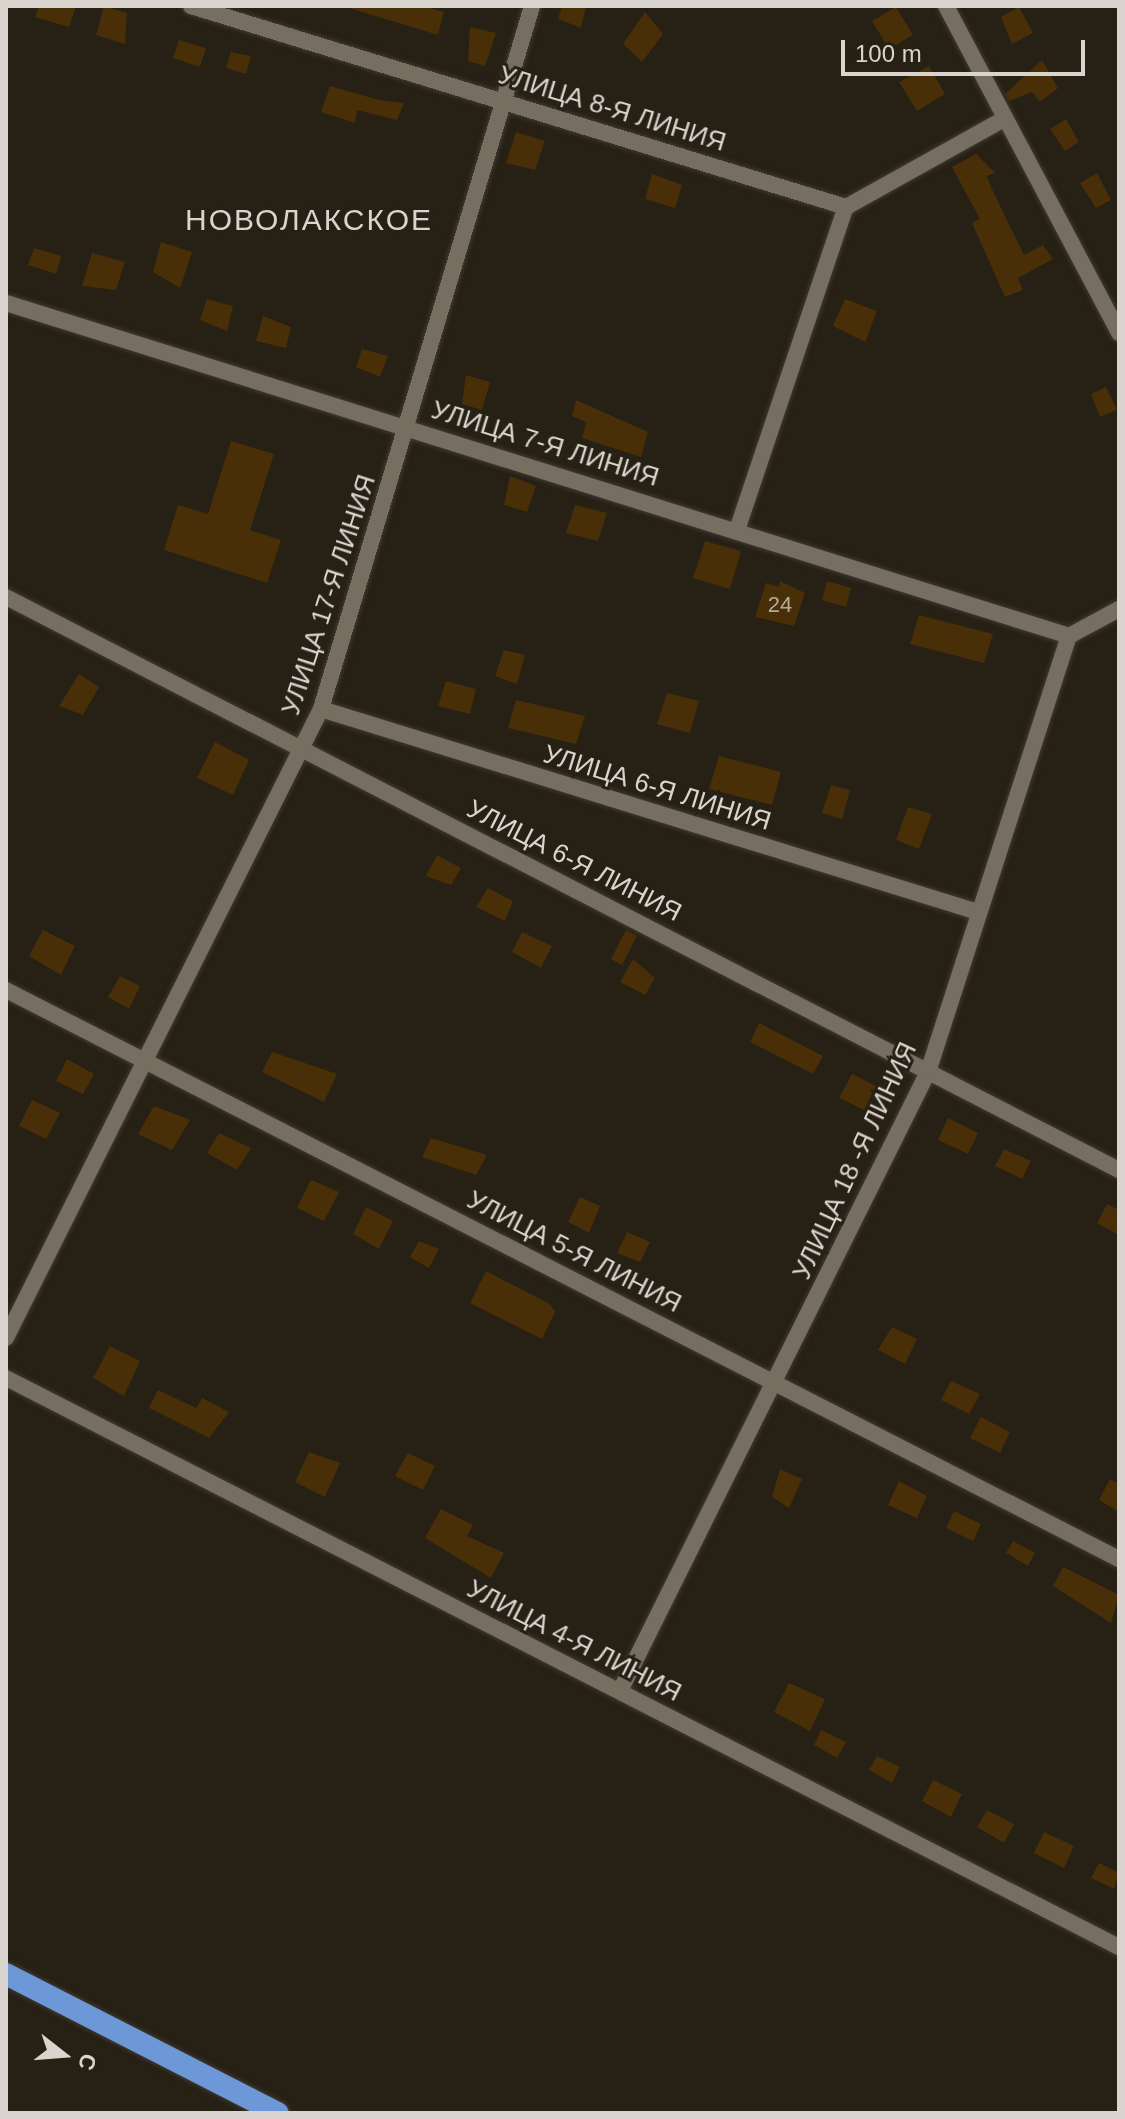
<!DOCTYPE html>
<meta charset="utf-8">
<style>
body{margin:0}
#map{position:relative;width:1125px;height:2119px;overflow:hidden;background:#272015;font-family:Helvetica,sans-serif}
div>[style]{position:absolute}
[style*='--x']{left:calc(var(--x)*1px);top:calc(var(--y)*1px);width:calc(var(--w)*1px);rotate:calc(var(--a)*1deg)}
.building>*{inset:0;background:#482f07}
.roads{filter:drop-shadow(0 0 2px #403a33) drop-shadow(0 0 2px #403a33)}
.minor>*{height:16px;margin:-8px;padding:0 8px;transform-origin:8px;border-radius:8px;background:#776e62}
.trunk>*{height:22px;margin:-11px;padding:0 11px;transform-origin:11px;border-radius:11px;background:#6c98d8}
span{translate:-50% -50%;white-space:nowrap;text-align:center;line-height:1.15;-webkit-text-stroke:6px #272015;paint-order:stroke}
.number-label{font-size:22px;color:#b5ab9c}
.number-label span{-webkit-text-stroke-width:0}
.street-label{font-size:26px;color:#d9d4cd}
.quarter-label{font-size:30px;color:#d9d4cd;letter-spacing:2px}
.frame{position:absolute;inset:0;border:8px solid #d9d4cd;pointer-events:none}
.north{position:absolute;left:24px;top:2015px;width:80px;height:80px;-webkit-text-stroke:6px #272015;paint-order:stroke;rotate:107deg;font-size:22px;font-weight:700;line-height:32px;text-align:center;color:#d9d4cd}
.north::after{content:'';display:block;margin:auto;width:28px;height:36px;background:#d9d4cd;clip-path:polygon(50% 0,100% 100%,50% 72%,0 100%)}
.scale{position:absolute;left:841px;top:40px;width:244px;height:36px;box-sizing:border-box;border:4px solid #d9d4cd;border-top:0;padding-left:10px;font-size:24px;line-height:28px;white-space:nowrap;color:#d9d4cd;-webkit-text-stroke:6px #272015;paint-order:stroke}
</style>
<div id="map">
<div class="building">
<div style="clip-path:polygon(39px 6px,76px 6px,69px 27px,35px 17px)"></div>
<div style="clip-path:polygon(104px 6px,127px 13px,125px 44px,96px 35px)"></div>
<div style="clip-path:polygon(422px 6px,444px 12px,438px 35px,349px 8px)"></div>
<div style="clip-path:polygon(562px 6px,586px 6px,581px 28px,558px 19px)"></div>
<div style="clip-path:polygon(896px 7px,913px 35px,889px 49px,872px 21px)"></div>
<div style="clip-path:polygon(1019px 7px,1033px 33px,1012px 44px,1001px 17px)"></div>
<div style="clip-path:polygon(645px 12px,663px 34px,642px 62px,623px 44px)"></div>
<div style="clip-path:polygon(470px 27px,496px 33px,485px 66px,468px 61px)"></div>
<div style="clip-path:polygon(179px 40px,206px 48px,200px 67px,173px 58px)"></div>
<div style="clip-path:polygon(231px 52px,251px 56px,246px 74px,226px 68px)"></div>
<div style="clip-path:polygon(1042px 60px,1058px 88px,1040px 102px,1032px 92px,1009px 101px,1005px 94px)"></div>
<div style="clip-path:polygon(929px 66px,945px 94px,917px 111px,899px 82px)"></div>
<div style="clip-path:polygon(330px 86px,379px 100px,404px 103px,397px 120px,357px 110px,355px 123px,321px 112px)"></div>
<div style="clip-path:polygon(1066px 119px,1079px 142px,1065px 151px,1050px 129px)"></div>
<div style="clip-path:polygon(516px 132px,545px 141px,535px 170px,506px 163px)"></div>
<div style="clip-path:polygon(976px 154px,995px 173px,987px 176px,992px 189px,1024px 255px,1043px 245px,1053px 259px,1018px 278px,1023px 290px,1005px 297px,972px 223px,980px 219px,952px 167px)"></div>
<div style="clip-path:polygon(1097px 173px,1111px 200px,1096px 208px,1080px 183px)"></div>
<div style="clip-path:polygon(652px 174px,682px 185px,675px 208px,645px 199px)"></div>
<div style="clip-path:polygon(161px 242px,192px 252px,180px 288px,153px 272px)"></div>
<div style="clip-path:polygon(34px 248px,61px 256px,56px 274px,28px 265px)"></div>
<div style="clip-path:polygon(92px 253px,125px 262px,116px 290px,82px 286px)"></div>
<div style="clip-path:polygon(207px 299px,233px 306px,227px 331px,200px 320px)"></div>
<div style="clip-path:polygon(845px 299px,877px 311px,865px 342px,833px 326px)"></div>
<div style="clip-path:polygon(263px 316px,291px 327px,286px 348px,256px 341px)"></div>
<div style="clip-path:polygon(362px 349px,388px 356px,380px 377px,356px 367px)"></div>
<div style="clip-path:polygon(466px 375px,490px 382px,482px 410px,462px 404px)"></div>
<div style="clip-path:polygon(1106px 387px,1117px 410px,1100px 417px,1091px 394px)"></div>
<div style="clip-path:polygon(576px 400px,648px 432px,641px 457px,582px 438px,586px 422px,572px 416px)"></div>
<div style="clip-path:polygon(231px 441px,274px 454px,250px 530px,281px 540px,267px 583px,164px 550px,178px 505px,208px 514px)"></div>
<div style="clip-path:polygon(510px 476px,536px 486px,527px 512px,504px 505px)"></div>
<div style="clip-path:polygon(575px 505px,607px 513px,598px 541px,566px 533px)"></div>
<div style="clip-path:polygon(705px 541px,741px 551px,730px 589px,693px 578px)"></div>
<div style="clip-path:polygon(780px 581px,805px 593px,794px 626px,755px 617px,766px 583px,779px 587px)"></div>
<div style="clip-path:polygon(827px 581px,851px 588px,846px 607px,822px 600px)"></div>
<div style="clip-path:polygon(919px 615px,993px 634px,984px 663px,910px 644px)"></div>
<div style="clip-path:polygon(504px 650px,525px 655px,517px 684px,495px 676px)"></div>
<div style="clip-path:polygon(79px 674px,99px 687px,83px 715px,59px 706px)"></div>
<div style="clip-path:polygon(446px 681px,476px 689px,470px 714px,438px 706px)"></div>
<div style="clip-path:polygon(667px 693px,699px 701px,690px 733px,657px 724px)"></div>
<div style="clip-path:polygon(516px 700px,585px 716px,576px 744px,508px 728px)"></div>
<div style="clip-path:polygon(215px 742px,249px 760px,233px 795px,197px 778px)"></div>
<div style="clip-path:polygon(719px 756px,781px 772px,772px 805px,709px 789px)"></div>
<div style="clip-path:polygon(831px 785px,850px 790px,842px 819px,822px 813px)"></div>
<div style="clip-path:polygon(908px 807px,932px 814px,919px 849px,896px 840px)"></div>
<div style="clip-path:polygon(437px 855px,461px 868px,451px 885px,426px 876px)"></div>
<div style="clip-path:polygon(488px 888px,513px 901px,505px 921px,476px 907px)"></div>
<div style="clip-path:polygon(43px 930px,75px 946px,61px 975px,29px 956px)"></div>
<div style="clip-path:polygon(626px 930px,637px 936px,622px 965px,611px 959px)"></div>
<div style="clip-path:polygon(522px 932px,552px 946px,541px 968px,512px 952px)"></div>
<div style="clip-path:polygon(633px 959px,655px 978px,645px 995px,620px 982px)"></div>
<div style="clip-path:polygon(120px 976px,140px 986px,129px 1009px,108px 997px)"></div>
<div style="clip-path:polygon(759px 1023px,823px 1056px,813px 1074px,750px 1042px)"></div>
<div style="clip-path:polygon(272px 1052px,337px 1074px,324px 1102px,262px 1072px)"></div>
<div style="clip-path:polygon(67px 1059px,94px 1074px,83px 1094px,56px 1081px)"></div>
<div style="clip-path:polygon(852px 1074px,876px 1086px,864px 1110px,839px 1098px)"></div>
<div style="clip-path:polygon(32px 1100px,60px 1113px,46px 1139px,19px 1126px)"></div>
<div style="clip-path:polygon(154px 1106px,190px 1120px,172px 1150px,138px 1134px)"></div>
<div style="clip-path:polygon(948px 1118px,978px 1133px,968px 1154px,938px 1140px)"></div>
<div style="clip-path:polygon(219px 1133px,251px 1148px,237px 1170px,207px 1153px)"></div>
<div style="clip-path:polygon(431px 1138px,487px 1155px,476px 1175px,422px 1157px)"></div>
<div style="clip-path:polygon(1004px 1149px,1031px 1161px,1022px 1179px,995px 1166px)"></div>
<div style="clip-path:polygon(311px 1180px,339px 1192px,324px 1221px,297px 1208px)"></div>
<div style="clip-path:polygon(580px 1197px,600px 1206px,589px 1233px,568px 1222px)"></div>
<div style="clip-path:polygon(1107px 1204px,1119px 1210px,1119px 1235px,1097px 1223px)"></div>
<div style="clip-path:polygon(366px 1207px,393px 1221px,379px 1249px,353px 1234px)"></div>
<div style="clip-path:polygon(627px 1232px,650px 1242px,640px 1262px,617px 1253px)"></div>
<div style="clip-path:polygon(419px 1241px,439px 1249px,429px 1268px,410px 1257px)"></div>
<div style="clip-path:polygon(486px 1271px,550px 1304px,555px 1312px,542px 1339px,470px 1303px)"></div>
<div style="clip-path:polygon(892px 1327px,917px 1339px,905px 1364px,878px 1350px)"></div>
<div style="clip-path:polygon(110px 1346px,140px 1361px,124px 1396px,93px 1378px)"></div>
<div style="clip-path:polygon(951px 1381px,980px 1394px,969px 1414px,941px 1400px)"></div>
<div style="clip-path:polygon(158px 1390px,196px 1408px,202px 1398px,229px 1412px,209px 1438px,149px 1408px)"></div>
<div style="clip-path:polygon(981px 1417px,1010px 1432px,1000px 1453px,970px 1438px)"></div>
<div style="clip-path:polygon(309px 1452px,340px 1463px,325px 1497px,295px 1482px)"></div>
<div style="clip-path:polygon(408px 1453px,435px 1466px,423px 1490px,395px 1476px)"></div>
<div style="clip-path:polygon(780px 1469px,802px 1479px,789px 1508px,772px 1497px)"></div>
<div style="clip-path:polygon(1110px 1479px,1119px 1484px,1119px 1512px,1099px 1500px)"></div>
<div style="clip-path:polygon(899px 1481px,927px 1496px,917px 1518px,888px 1505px)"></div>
<div style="clip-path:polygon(441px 1509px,473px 1525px,467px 1536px,504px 1553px,491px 1578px,425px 1538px)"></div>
<div style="clip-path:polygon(954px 1511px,981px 1524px,973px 1541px,946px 1528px)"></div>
<div style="clip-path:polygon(1013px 1541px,1035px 1553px,1028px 1566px,1006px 1553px)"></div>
<div style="clip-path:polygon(1063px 1567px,1119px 1595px,1111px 1623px,1053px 1586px)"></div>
<div style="clip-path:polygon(789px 1683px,825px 1699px,810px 1731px,774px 1712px)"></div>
<div style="clip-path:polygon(821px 1730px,846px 1742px,837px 1758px,814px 1745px)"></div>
<div style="clip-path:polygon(877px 1756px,900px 1767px,892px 1783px,869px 1770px)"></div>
<div style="clip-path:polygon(933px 1780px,962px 1794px,951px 1817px,922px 1801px)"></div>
<div style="clip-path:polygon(987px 1810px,1014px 1824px,1004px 1843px,977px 1827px)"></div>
<div style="clip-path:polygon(1044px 1832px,1074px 1846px,1064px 1868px,1034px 1853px)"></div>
<div style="clip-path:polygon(1099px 1863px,1119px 1873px,1114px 1889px,1091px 1878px)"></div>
</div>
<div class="roads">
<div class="minor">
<div style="--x:191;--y:6;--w:685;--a:17.06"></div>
<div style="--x:846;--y:207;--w:181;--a:-29.1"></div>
<div style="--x:946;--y:6;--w:370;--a:62.1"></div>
<div style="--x:6;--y:303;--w:1114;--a:17.39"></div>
<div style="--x:738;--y:527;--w:338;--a:-71.4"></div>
<div style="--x:6;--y:597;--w:1252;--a:27.24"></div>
<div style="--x:321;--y:709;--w:688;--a:17.17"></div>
<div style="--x:6;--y:990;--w:1250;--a:27.08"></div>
<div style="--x:6;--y:1338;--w:703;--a:-63.4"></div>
<div style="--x:321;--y:709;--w:734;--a:-73.29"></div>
<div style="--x:6;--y:1378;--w:1250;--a:27.08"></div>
<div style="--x:620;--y:1691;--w:691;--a:-63.55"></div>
<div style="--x:928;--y:1072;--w:458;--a:-72.1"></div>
<div style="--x:1069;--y:636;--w:57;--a:-28.4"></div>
</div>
<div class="trunk">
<div style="--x:6;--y:1974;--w:305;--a:27.1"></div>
</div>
</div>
<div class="number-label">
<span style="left:780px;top:605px">24</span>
</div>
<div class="street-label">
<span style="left:612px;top:109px;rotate:17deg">УЛИЦА 8-Я ЛИНИЯ</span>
<span style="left:545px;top:444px;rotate:17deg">УЛИЦА 7-Я ЛИНИЯ</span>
<span style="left:329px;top:595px;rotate:-72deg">УЛИЦА 17-Я ЛИНИЯ</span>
<span style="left:657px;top:788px;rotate:17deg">УЛИЦА 6-Я ЛИНИЯ</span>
<span style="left:574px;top:861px;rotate:27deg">УЛИЦА 6-Я ЛИНИЯ</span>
<span style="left:855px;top:1161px;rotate:-65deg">УЛИЦА 18 -Я ЛИНИЯ</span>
<span style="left:574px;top:1252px;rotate:27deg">УЛИЦА 5-Я ЛИНИЯ</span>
<span style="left:574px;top:1641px;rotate:27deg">УЛИЦА 4-Я ЛИНИЯ</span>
</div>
<div class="quarter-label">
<span style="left:309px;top:220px">НОВОЛАКСКОЕ</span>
</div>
<div class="frame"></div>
<div class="north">С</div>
<div class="scale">100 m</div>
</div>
